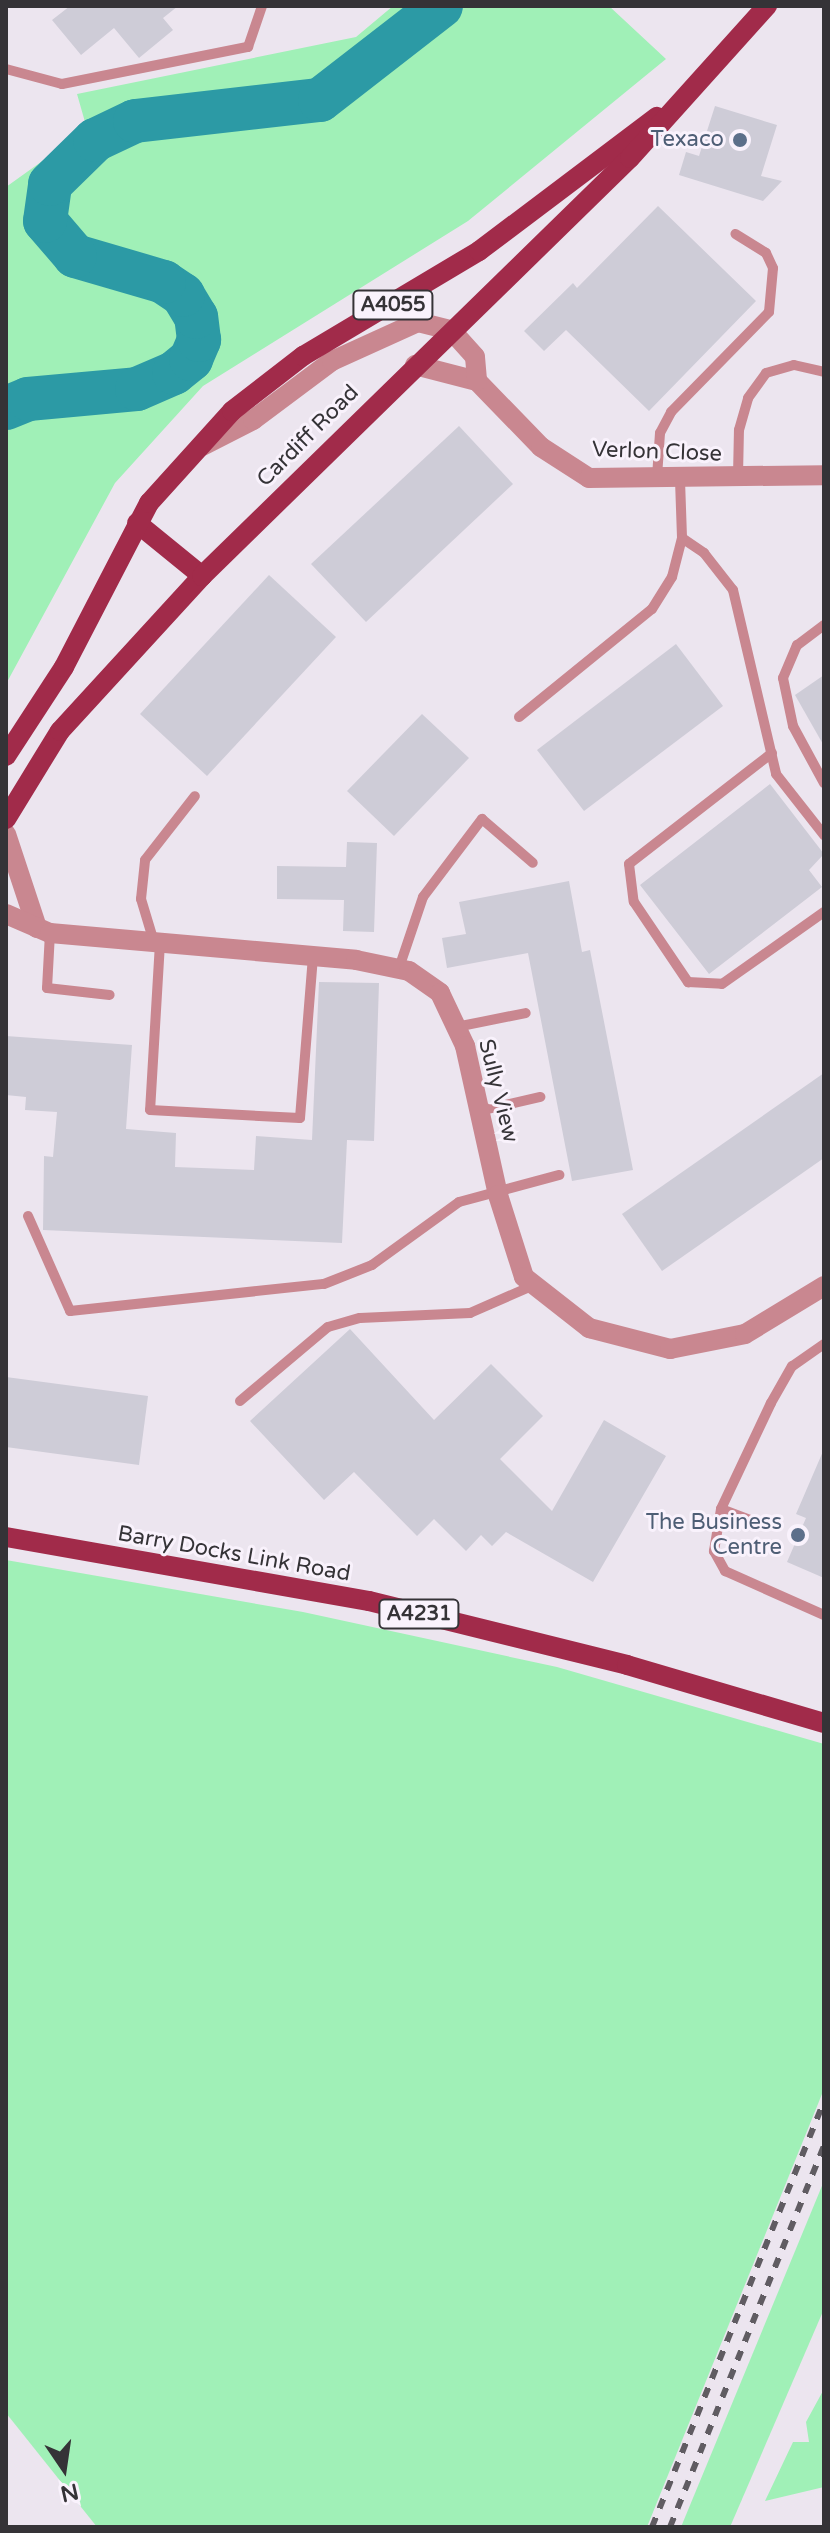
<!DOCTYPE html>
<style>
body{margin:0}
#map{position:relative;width:830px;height:2533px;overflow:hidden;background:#ece5ef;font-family:"Varela Round",sans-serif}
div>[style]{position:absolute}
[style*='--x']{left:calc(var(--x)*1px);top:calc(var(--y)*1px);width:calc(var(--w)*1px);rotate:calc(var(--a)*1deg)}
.green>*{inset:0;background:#a0f0b7}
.river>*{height:44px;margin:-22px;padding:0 22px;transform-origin:22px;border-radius:22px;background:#2c9aa5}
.building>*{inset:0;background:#ceccd7}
.lane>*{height:10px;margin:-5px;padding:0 5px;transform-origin:5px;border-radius:5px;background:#c98790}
.street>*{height:20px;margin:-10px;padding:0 10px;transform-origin:10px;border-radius:10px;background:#c98790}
.primary>*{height:20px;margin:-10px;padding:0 10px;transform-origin:10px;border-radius:10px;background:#a12b4a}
.rail>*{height:6px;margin-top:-3px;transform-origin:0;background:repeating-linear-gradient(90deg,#605c62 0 10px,transparent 0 20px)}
.dots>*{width:22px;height:22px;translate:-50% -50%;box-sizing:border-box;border:4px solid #f9f2fc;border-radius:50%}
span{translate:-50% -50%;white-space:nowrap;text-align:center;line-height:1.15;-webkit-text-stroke:6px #f9f2fc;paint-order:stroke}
.shield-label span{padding:2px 6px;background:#f9f2fc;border:2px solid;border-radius:6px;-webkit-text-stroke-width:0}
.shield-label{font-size:20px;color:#353337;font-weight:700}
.service-label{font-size:22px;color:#4e5e75}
.right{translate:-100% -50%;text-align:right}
.street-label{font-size:22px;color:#353337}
.frame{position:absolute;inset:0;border:8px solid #353337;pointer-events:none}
.north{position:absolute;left:24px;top:2429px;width:80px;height:80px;-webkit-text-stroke:6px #f9f2fc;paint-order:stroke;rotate:167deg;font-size:22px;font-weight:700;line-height:32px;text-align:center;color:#353337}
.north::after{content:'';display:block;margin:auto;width:28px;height:36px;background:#353337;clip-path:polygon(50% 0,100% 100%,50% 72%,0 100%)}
</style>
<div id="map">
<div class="green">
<div style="clip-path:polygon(393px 6px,609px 6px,666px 59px,468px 221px,203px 386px,115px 483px,6px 684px,6px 187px,87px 129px,77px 94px,356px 37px)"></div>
<div style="clip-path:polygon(6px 1560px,303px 1612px,557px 1667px,824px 1744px,824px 2089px,647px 2527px,97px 2527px,6px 2413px)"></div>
<div style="clip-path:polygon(824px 2181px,824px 2309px,730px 2527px,681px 2527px)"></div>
<div style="clip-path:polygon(824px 2389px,824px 2487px,765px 2501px,793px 2442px,809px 2442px,806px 2422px)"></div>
</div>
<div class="river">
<div style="--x:6;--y:408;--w:24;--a:-22"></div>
<div style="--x:28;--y:399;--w:109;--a:-5.2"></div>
<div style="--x:137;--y:389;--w:40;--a:-23.4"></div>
<div style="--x:174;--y:373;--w:22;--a:-39"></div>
<div style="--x:191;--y:359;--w:21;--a:-67"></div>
<div style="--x:199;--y:340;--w:23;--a:-97"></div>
<div style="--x:196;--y:317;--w:26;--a:-121"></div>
<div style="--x:183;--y:295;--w:23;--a:-146"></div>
<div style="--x:164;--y:282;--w:93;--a:-163.7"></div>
<div style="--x:75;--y:256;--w:46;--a:-130.6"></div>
<div style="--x:45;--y:221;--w:37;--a:-82"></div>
<div style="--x:50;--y:184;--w:63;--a:-44.4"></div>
<div style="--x:95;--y:140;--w:44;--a:-25.4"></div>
<div style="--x:135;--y:121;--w:186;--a:-6.5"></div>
<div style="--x:320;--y:100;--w:153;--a:-37.8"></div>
</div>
<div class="building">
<div style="clip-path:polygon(70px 6px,178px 6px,163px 18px,173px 30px,139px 58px,114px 28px,81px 55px,52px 20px)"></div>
<div style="clip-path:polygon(715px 106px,777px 125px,761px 176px,782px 181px,763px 201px,679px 175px,686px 152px,699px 156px)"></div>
<div style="clip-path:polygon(658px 206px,756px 301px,649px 411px,566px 330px,544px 351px,524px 331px,573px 283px,577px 288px)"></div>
<div style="clip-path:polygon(459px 426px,513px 484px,366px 622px,311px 564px)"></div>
<div style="clip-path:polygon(269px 575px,336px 637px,207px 776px,140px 714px)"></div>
<div style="clip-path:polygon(676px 644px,723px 706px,584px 811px,537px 750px)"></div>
<div style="clip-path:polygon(824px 675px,824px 746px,795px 695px)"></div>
<div style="clip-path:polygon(422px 714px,469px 758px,394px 836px,347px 791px)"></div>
<div style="clip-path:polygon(770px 784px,824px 854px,809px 870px,822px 887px,709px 974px,640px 885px)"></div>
<div style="clip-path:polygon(347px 842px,377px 843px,374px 932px,343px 931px,344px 900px,277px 899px,277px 866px,346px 867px)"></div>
<div style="clip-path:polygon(569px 881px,582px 952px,590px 950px,633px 1170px,572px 1181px,528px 953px,447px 968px,442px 938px,466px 934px,459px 902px)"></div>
<div style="clip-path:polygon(319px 982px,379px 983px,374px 1141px,347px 1140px,342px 1243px,43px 1230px,44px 1156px,53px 1157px,57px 1112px,25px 1110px,26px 1097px,6px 1095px,6px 1036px,132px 1045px,126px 1129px,176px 1133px,175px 1167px,254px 1170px,256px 1136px,312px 1140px)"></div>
<div style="clip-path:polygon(824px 1073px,824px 1158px,662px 1271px,622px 1214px)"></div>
<div style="clip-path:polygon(350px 1329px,434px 1420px,491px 1364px,543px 1416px,500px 1459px,552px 1511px,604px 1420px,666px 1456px,593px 1582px,506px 1532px,492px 1546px,481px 1535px,466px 1551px,434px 1519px,417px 1536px,354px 1472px,324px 1500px,250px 1421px)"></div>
<div style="clip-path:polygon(6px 1377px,148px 1396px,139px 1465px,6px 1447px)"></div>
<div style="clip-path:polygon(824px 1449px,824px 1578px,787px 1562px,806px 1518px,796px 1514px)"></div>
</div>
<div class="lane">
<div style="--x:6;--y:69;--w:58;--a:15"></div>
<div style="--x:62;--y:84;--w:190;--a:-11.3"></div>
<div style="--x:248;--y:47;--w:43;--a:-71.1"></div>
<div style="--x:738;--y:476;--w:46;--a:-88.8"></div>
<div style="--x:739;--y:430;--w:33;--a:-74"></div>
<div style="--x:748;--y:398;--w:31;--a:-54"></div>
<div style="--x:766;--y:373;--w:29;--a:-16"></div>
<div style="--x:794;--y:365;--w:31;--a:13"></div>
<div style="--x:657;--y:477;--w:44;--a:-86.1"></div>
<div style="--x:660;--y:433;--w:24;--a:-62"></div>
<div style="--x:671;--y:412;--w:140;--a:-45.6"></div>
<div style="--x:769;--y:312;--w:44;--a:-84.8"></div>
<div style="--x:773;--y:268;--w:17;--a:-115"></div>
<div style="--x:766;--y:253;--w:36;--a:-148"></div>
<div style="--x:680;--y:480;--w:58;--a:88"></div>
<div style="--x:682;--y:538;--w:27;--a:34"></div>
<div style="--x:704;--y:553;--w:47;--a:51.9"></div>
<div style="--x:733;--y:590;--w:189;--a:76.8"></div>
<div style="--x:776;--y:774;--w:78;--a:51.8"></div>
<div style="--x:824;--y:625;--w:34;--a:143"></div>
<div style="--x:797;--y:645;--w:36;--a:113"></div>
<div style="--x:783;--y:678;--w:49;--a:78.2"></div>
<div style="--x:793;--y:726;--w:65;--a:61.5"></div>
<div style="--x:519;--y:717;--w:171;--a:-39.1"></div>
<div style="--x:652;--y:609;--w:38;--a:-58"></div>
<div style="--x:672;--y:577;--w:40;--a:-75.6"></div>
<div style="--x:772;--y:753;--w:181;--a:142.2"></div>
<div style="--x:629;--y:864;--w:38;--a:83"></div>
<div style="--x:634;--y:902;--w:97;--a:56"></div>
<div style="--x:688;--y:982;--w:34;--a:3"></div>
<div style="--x:722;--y:984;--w:125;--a:-35.2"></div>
<div style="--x:50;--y:933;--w:55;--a:93.1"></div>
<div style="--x:47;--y:988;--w:63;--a:6.3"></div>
<div style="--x:154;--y:942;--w:45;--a:-106.8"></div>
<div style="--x:141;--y:899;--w:39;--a:-84"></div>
<div style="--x:145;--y:860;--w:81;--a:-52"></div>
<div style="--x:160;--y:943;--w:167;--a:93.4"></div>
<div style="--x:150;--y:1110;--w:150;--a:3.1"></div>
<div style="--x:300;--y:1118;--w:163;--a:-85.4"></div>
<div style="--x:399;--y:968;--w:75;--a:-71.3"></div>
<div style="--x:423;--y:897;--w:98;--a:-52.9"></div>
<div style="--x:482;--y:819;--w:67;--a:40.8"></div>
<div style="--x:456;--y:1027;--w:71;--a:-11.3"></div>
<div style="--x:479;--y:1111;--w:63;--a:-12.9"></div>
<div style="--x:28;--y:1216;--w:104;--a:66.1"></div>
<div style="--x:70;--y:1311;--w:255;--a:-6.1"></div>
<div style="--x:324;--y:1284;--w:52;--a:-21.6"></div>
<div style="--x:372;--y:1265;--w:107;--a:-35.9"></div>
<div style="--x:459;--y:1202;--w:104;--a:-15.1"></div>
<div style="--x:824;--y:1344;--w:39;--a:145"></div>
<div style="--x:792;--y:1366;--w:43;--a:119.6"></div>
<div style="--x:771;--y:1403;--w:117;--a:115.3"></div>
<div style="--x:721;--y:1509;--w:43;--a:99.5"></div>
<div style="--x:714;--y:1551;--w:23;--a:61"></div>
<div style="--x:725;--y:1571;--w:108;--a:24"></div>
<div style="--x:240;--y:1401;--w:115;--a:-40.1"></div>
<div style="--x:328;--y:1327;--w:33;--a:-16"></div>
<div style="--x:360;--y:1318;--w:110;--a:-2.6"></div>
<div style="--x:470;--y:1313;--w:70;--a:-23.6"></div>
<div style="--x:721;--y:1509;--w:43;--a:20.6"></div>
</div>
<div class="street">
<div style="--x:415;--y:365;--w:64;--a:14.5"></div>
<div style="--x:477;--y:381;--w:92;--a:45.9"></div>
<div style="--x:541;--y:447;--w:57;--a:32.9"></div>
<div style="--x:589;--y:478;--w:235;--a:-0.7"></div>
<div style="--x:202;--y:446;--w:57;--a:-27"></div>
<div style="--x:253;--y:420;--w:99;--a:-36.8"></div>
<div style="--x:332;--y:361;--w:94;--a:-24.4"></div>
<div style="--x:418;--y:322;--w:34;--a:14"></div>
<div style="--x:451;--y:330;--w:36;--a:48"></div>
<div style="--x:475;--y:357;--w:24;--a:85"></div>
<div style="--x:6;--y:834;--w:99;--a:71.7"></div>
<div style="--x:6;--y:914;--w:48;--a:23.4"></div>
<div style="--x:50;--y:933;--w:307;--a:5"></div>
<div style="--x:356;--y:960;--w:54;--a:11.7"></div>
<div style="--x:409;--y:971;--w:38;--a:35"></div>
<div style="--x:440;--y:993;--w:59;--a:64.7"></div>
<div style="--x:465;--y:1046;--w:153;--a:77.5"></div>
<div style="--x:498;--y:1195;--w:86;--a:72.4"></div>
<div style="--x:524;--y:1277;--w:83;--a:38.1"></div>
<div style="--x:589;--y:1328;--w:84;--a:14.5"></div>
<div style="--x:670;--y:1349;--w:76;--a:-11.3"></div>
<div style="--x:745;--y:1334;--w:92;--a:-31.3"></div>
</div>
<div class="primary">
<div style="--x:137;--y:523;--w:84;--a:39.2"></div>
<div style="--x:6;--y:756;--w:106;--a:-56.9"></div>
<div style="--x:64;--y:667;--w:185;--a:-62.6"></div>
<div style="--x:149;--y:503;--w:124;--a:-47.9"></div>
<div style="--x:232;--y:411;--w:90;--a:-37.8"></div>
<div style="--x:303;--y:356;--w:205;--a:-30.8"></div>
<div style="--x:479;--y:251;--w:223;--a:-37"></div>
<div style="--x:6;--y:819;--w:103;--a:-58.5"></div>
<div style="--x:60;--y:731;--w:210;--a:-47.5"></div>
<div style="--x:202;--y:576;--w:598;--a:-44.32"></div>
<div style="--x:630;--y:158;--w:205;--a:-48"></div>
<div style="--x:6;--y:1537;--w:369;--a:10"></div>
<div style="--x:369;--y:1601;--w:266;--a:13.9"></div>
<div style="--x:627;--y:1665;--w:205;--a:16.4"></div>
</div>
<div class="rail">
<div style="--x:652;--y:2527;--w:458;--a:-68"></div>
<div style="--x:670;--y:2527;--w:411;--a:-68"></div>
</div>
<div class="dots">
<div style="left:740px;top:140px;background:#5c6f8a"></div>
<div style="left:798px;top:1535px;background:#5c6f8a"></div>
</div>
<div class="shield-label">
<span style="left:393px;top:305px">A4055</span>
<span style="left:419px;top:1614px">A4231</span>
</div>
<div class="service-label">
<span class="right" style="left:724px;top:140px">Texaco</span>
<span class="right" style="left:782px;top:1535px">The Business<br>Centre</span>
</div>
<div class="street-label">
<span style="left:308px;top:436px;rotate:-45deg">Cardiff Road</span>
<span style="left:657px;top:452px;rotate:2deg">Verlon Close</span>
<span style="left:498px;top:1091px;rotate:76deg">Sully View</span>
<span style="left:234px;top:1554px;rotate:10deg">Barry Docks Link Road</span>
</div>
<div class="frame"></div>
<div class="north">N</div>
</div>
